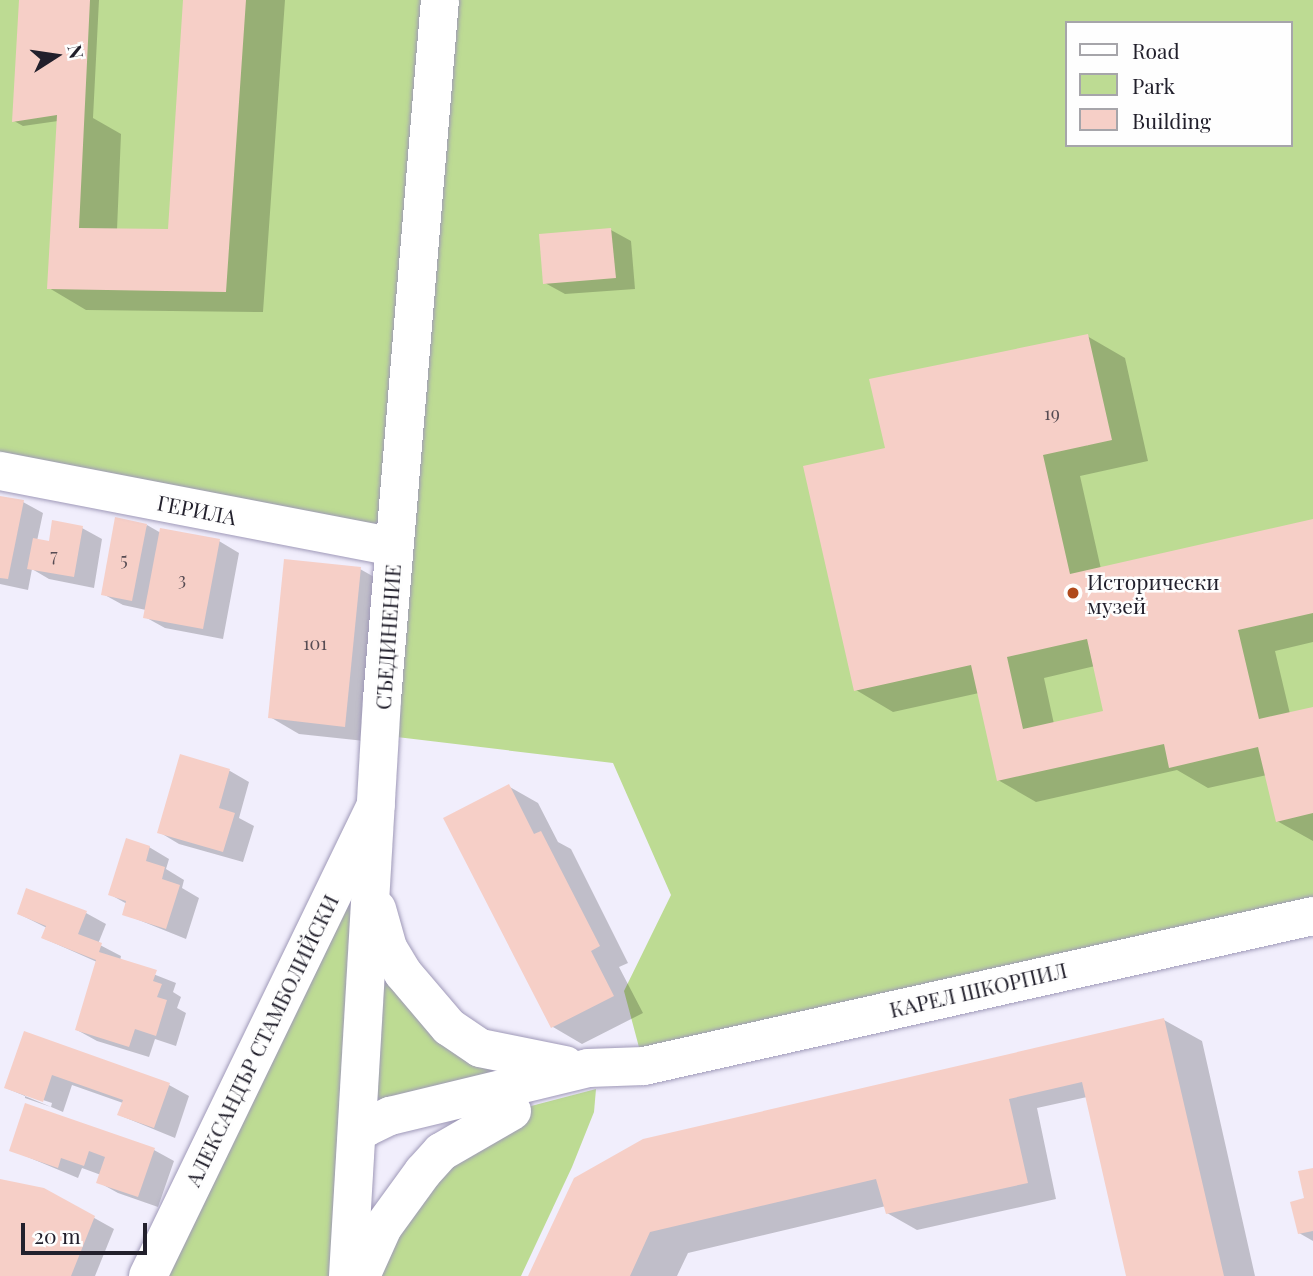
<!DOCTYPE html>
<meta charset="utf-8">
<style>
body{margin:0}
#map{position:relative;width:1313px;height:1276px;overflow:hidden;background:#f1eefc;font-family:"Playfair Display",serif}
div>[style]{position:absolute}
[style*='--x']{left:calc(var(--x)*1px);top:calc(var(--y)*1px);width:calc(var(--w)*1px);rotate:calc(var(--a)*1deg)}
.green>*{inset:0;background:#bddb93}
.shadow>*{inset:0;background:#0003}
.building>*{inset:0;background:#f6cfc7}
.roads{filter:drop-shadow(0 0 2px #9f99b8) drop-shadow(0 0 2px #9f99b8)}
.minor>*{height:38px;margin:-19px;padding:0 19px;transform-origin:19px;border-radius:19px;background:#fff}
.tertiary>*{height:38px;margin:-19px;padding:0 19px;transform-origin:19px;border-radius:19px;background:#fff}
.dots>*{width:19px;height:19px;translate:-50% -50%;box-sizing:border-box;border:4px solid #fefefe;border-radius:50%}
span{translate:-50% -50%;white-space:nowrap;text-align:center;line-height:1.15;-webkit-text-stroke:5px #fefefe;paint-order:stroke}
.number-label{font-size:18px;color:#574c53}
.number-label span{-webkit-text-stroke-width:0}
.street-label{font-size:21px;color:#22202c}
.poi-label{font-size:21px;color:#22202c}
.left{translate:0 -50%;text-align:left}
.legend{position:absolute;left:1065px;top:21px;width:228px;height:126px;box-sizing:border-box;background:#fefefe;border:2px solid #a6a5aa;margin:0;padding:9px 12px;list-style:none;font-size:21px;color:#22202c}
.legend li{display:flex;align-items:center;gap:14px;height:35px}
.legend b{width:35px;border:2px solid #a6a5aa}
.north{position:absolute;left:21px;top:21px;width:70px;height:70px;-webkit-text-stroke:5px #fefefe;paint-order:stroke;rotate:78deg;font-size:19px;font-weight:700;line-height:28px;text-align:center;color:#22202c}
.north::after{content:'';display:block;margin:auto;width:24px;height:32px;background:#22202c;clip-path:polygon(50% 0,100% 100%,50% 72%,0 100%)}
.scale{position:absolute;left:21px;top:1223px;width:126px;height:32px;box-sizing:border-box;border:4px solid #22202c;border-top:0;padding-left:9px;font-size:21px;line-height:24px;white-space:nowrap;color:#22202c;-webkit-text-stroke:5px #fefefe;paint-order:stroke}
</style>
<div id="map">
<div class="green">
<div style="clip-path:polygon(evenodd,0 0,1313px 0,1313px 916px,644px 1066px,624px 991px,671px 895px,613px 763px,380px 735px,393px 547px,0 471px,0 0,1066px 23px,1290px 23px,1290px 145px,1066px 145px,1066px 23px)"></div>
<div style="clip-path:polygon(376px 805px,371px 888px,428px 1008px,588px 1068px,357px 1132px,348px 1276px,148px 1276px)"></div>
<div style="clip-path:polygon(596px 1089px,594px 1112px,572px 1167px,521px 1276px,361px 1276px,383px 1227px,512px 1111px)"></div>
</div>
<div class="shadow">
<div style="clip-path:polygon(20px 0,99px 0,93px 118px,121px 134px,117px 230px,170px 231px,185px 0,285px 0,263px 312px,86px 310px,49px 288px,58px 121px,23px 126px,14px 121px)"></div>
<div style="clip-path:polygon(611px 230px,631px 241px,635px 289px,565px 294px,545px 283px)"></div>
<div style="clip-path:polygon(evenodd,1087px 336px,1125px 358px,1148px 461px,1080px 476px,1101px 569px,1313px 521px,1313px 642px,1275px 651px,1290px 714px,1313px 709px,1313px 841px,1277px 821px,1267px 775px,1208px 788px,1177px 770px,1036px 802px,998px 780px,979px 693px,893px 712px,856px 690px,887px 449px,1087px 336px,1095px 666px,1106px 712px,1054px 724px,1044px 678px,1095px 666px)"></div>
<div style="clip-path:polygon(0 497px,23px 502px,43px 513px,37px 541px,50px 543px,82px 528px,102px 539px,94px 588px,49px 579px,32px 569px,28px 590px,0 584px)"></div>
<div style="clip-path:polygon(147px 525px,161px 533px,219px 541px,239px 553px,223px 639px,165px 628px,145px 617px,146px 610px,123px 605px,103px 594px)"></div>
<div style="clip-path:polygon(360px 569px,390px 586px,374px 742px,299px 734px,270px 717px)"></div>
<div style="clip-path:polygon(181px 757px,230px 771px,249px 782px,239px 818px,254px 826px,243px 862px,179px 844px,159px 832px)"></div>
<div style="clip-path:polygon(508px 786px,538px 803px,558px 842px,571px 849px,628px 963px,619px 967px,643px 1013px,582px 1044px,553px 1027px,445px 818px)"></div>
<div style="clip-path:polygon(149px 847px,169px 859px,166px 869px,184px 880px,182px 888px,199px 898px,186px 939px,124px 914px,127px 904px,111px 895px)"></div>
<div style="clip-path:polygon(86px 913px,106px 924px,98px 944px,121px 956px,120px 961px,176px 983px,173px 992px,181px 997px,177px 1008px,186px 1013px,176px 1046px,155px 1039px,149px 1057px,97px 1041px,77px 1030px,97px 962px,43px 938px,47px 928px,19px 914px)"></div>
<div style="clip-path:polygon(1164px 1020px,1202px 1041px,1255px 1276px,1128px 1276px,1087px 1097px,1037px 1108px,1056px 1199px,917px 1230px,887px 1213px,886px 1206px,688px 1253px,677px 1276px,530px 1276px,855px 1091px)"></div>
<div style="clip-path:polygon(evenodd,25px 1034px,169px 1085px,189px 1096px,175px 1138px,119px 1115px,123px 1103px,72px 1085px,63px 1112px,6px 1088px,25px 1034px,25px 1094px,52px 1103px,51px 1107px,25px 1098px,25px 1094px)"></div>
<div style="clip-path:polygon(11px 1150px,154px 1150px,174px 1161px,158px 1207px,118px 1193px,98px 1182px,101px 1175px,82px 1168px,78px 1178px)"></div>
<div style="clip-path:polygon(1313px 1169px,1313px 1241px,1299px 1233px)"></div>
<div style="clip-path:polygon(0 1181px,44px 1190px,114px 1229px,95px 1276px,0 1276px)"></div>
</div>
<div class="building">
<div style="clip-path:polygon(19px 0,90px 0,79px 228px,168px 229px,183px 0,246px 0,226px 292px,47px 289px,57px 115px,12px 122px)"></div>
<div style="clip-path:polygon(611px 228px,616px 278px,543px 284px,539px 234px)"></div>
<div style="clip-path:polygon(evenodd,1088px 334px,1112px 440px,1043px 455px,1070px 574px,1313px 519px,1313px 613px,1238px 630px,1259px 719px,1313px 707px,1313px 813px,1276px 822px,1258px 747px,1169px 768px,1164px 744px,997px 781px,971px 665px,854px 691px,803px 466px,885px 448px,869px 379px,1088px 334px,1087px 639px,1103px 711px,1023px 729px,1007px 657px,1087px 639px)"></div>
<div style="clip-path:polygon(0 496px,24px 500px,8px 579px,0 578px)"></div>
<div style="clip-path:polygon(115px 517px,147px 524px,132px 601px,101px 595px)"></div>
<div style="clip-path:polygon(52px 520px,83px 526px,74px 577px,27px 569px,33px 538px,49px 541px)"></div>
<div style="clip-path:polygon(160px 528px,220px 539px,203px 629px,143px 618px)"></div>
<div style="clip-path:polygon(284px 559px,361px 567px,345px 727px,268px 718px)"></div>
<div style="clip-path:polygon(180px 754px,230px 769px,219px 808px,235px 813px,223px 852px,157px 833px)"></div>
<div style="clip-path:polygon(509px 784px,534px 834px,541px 831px,600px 946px,591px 951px,614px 996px,551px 1028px,443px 818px)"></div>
<div style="clip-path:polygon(126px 838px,150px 846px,146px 861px,165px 867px,162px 879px,180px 885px,166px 929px,122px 915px,126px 901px,108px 895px)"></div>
<div style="clip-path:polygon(26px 888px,87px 911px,78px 934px,102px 943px,99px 952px,157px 970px,153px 981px,162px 984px,157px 997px,167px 1000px,156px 1036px,135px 1029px,129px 1047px,75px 1030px,96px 960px,41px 938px,46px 926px,17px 914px)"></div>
<div style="clip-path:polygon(1164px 1018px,1224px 1276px,1126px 1276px,1082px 1082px,1009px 1099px,1028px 1183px,886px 1214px,876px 1179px,650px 1232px,630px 1276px,528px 1276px,574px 1178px,643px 1139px)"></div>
<div style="clip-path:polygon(24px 1031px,170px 1083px,154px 1128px,117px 1115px,123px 1100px,52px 1075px,43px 1102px,4px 1088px)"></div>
<div style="clip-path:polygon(25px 1103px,155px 1148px,138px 1197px,96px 1183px,105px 1157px,89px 1151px,84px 1166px,61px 1158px,58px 1168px,9px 1151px)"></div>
<div style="clip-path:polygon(1313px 1168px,1313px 1231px,1298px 1234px,1290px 1202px,1304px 1198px,1298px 1171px)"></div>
<div style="clip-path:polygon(0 1179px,44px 1188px,95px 1216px,71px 1276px,0 1276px)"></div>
</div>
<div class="roads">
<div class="minor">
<div style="--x:0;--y:471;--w:400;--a:10.9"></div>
<div style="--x:148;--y:1276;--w:523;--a:-64.17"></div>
</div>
<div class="tertiary">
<div style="--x:377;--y:909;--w:41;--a:74.2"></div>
<div style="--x:388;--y:948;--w:29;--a:59"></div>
<div style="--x:403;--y:973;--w:71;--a:49.6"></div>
<div style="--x:449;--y:1027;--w:37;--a:34"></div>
<div style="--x:480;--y:1048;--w:87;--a:11.3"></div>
<div style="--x:357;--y:1132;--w:37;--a:-26"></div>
<div style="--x:390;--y:1116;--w:204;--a:-13.6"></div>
<div style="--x:588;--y:1068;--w:56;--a:-2"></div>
<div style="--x:644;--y:1066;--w:686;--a:-12.64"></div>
<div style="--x:348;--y:1276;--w:578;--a:-86.63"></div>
<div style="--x:382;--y:699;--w:701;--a:-85.26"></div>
<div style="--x:361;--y:1276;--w:54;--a:-65.8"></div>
<div style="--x:383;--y:1227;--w:68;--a:-54"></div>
<div style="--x:423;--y:1172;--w:27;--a:-48"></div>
<div style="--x:441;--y:1152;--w:82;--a:-30"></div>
</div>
</div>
<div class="dots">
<div style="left:1073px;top:593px;background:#af491b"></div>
</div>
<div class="number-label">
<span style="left:1052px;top:413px">19</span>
<span style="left:54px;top:555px">7</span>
<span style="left:124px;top:559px">5</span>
<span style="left:182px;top:579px">3</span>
<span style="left:315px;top:643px">101</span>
</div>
<div class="street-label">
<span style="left:197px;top:509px;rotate:11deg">ГЕРИЛА</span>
<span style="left:387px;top:637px;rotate:-86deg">СЪЕДИНЕНИЕ</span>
<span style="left:978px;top:989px;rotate:-13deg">КАРЕЛ ШКОРПИЛ</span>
<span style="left:261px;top:1040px;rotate:-64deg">АЛЕКСАНДЪР СТАМБОЛИЙСКИ</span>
</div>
<div class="poi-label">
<span class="left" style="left:1087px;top:593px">Исторически<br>музей</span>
</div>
<ul class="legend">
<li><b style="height:9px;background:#fff"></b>Road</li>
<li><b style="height:19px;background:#bddb93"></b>Park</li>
<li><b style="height:19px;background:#f6cfc7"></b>Building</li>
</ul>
<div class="north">N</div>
<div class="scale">20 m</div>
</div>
